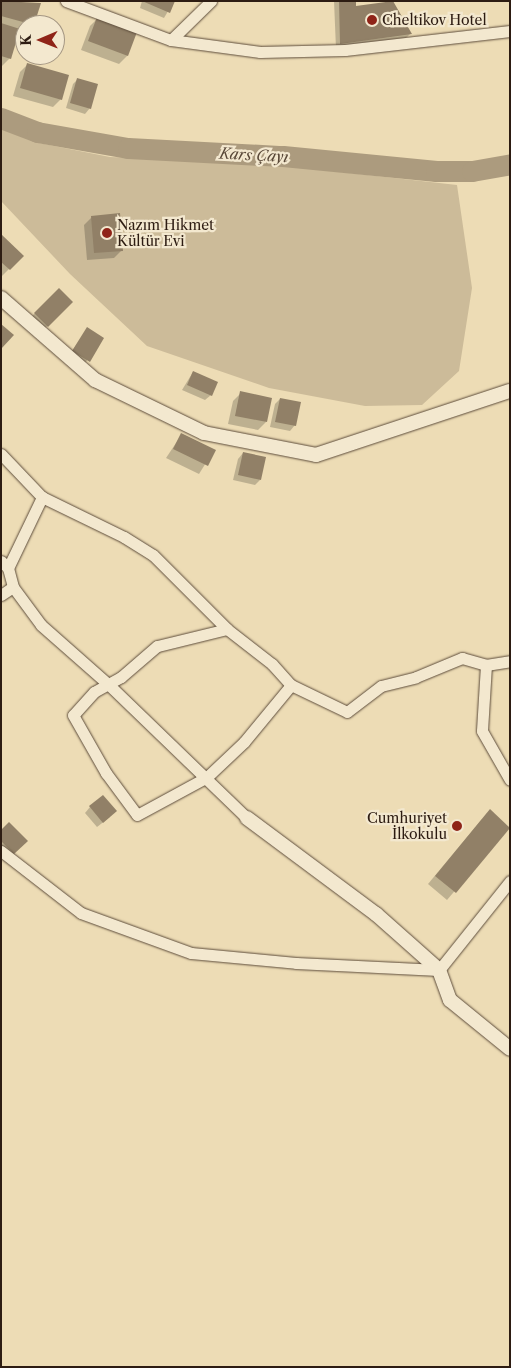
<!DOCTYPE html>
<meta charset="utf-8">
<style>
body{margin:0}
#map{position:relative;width:511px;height:1368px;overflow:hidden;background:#eddcb5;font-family:"Libre Caslon Text",serif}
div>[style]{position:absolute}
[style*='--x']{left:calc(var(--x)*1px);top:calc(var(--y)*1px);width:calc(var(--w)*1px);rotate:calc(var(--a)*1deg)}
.green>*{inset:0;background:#cb9}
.shadow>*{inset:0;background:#0003}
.river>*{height:21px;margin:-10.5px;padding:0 10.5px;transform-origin:10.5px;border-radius:10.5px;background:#ac9b7e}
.building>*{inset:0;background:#918067}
.roads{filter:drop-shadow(0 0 1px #5d4c3b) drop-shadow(0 0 1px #5d4c3b)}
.minor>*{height:11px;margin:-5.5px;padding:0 5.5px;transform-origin:5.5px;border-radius:5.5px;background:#f3e8cf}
.tertiary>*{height:14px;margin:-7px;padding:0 7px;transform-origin:7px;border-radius:7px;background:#f3e8cf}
.dots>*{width:14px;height:14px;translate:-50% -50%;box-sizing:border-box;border:2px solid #f3e8cf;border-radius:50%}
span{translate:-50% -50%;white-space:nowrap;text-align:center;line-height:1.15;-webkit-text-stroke:4.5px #f3e8cf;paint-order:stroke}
.poi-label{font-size:14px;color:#2d1c12}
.left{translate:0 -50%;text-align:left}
.right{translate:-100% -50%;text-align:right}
.water-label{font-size:15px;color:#594838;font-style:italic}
.frame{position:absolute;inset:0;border:2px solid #2d1c12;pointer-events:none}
.north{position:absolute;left:15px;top:15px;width:50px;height:50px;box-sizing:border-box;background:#f3e8cf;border:1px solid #a49683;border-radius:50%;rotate:269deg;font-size:14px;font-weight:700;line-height:20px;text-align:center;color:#2d1c12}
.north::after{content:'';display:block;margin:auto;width:18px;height:22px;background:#8f2418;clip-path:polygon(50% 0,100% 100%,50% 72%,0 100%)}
</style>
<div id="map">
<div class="green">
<div style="clip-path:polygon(1px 129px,39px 143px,110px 157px,268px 164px,457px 185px,472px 288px,459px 371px,422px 405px,365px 406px,269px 388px,147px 346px,70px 274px,1px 201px)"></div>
</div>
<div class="shadow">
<div style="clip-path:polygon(1px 1px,39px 4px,32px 25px,25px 25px,24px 34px,18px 32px,10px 58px,2px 66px)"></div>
<div style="clip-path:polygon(142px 1px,174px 1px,164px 18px,140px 8px)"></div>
<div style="clip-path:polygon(334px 1px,354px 1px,355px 8px,410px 34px,405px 39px,336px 49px)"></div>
<div style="clip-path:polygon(98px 18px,136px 32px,127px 56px,119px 64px,81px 50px,90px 26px)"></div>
<div style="clip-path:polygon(28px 64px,61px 99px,53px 107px,13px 96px,20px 72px)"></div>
<div style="clip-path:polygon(78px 79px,90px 108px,85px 114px,66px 108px,73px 84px)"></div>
<div style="clip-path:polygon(92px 217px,122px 250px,114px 258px,87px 260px,84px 225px)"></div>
<div style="clip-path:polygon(1px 236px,22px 256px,1px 277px)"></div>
<div style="clip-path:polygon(59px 290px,72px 302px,39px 334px,27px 321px)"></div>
<div style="clip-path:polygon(87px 329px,103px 338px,83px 366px,68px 357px)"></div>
<div style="clip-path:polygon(193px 372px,211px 395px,205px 400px,182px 390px)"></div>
<div style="clip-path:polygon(241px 393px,266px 422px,258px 430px,228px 424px,233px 401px)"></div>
<div style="clip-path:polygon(280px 399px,295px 425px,290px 431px,270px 427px,275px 404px)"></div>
<div style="clip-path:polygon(182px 434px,214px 450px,199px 474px,166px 458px)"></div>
<div style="clip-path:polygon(243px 453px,260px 480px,255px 485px,233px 480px,238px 459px)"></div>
<div style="clip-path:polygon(90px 807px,110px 817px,97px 827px,85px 813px)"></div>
<div style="clip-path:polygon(482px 819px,509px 827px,447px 900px,428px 884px)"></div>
<div style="clip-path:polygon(1px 832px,26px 841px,8px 859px,1px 852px)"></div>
</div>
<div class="river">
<div style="--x:1;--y:118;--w:39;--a:21"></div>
<div style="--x:37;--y:132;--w:92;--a:10"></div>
<div style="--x:128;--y:148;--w:155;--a:3"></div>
<div style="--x:283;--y:156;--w:154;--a:5.6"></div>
<div style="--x:436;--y:171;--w:36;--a:0"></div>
<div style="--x:472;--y:171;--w:39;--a:-10"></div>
</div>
<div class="building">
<div style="clip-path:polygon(1px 1px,41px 3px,34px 25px,1px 16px)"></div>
<div style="clip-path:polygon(142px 1px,175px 1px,170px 13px)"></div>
<div style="clip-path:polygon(339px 1px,356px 1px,356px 6px,393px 1px,412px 34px,340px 44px)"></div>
<div style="clip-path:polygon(97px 17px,137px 32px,128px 56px,88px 41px)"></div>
<div style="clip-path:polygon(1px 23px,20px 29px,11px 59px,1px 56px)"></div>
<div style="clip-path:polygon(27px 63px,69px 75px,62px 100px,20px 88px)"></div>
<div style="clip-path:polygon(77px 78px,98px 84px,91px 109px,70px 103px)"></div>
<div style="clip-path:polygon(120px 213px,123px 251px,94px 253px,91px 216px)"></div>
<div style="clip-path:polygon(1px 234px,24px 256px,10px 270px,1px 262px)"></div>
<div style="clip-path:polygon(59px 288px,73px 302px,48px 327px,34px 313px)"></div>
<div style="clip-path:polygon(1px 324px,14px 335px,1px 349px)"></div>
<div style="clip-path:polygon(87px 327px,104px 338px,90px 362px,72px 351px)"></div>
<div style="clip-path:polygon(193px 371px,218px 382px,212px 396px,187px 385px)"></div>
<div style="clip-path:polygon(240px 391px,272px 398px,267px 422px,235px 416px)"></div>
<div style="clip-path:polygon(280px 398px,301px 402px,296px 426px,275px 422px)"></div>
<div style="clip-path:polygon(181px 433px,216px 450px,208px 466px,173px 449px)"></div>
<div style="clip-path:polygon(243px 452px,266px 457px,261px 480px,238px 475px)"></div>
<div style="clip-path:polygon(103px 795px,117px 811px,103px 823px,89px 806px)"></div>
<div style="clip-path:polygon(490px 809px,510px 828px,456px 893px,435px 876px)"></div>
<div style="clip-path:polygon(9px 822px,28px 841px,14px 854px,1px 841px,1px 830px)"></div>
</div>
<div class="roads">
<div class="minor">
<div style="--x:66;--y:1;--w:112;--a:20.4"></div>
<div style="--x:171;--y:40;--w:90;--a:7.7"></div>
<div style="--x:260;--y:52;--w:85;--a:-1.3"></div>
<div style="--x:345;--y:50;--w:166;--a:-6.6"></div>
<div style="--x:171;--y:40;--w:56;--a:-44.3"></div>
<div style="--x:1;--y:454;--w:59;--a:46.4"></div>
<div style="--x:42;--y:497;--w:91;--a:26"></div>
<div style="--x:124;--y:537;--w:34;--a:32"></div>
<div style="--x:153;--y:555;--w:105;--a:45"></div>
<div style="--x:227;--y:629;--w:57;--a:37.9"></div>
<div style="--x:272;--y:664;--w:28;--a:48"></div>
<div style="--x:291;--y:685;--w:62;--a:25.7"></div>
<div style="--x:347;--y:712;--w:43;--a:-37.4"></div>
<div style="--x:381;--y:686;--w:36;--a:-14"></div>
<div style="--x:416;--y:677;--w:50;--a:-22.4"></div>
<div style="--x:462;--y:658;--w:25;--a:16"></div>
<div style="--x:486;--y:665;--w:24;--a:-9"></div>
<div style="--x:1;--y:561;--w:10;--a:45"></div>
<div style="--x:8;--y:568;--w:20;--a:75"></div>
<div style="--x:13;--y:587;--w:47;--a:53.6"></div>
<div style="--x:41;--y:625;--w:89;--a:41.4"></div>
<div style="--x:108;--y:684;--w:193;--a:44"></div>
<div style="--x:8;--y:568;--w:79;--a:-64.4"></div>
<div style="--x:1;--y:595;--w:14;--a:-34"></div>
<div style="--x:227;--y:629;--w:72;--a:166.3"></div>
<div style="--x:157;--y:646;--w:48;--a:139.3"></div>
<div style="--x:121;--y:677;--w:31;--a:151"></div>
<div style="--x:94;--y:692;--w:31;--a:132"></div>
<div style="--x:73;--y:715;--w:67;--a:60.4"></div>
<div style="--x:106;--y:773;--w:52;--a:53.6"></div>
<div style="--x:137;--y:815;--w:80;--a:-28.5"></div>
<div style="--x:207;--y:777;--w:51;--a:-43.4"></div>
<div style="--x:244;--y:742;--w:74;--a:-50.5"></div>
<div style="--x:486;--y:665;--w:66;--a:93.5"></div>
<div style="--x:482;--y:731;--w:56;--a:60.3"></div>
<div style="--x:1;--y:851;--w:101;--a:37.8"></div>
<div style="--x:81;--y:913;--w:117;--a:20"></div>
<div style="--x:191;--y:953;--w:105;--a:5.4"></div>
<div style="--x:296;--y:963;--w:143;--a:2.8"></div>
<div style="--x:439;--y:970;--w:114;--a:-51.4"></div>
</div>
<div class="tertiary">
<div style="--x:1;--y:298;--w:125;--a:41.1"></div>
<div style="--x:95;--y:380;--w:121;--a:25.9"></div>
<div style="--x:204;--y:433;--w:114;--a:11.1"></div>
<div style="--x:316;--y:455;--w:204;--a:-18.3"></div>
<div style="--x:247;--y:818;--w:161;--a:36.7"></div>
<div style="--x:376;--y:914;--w:84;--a:41.6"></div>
<div style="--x:439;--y:970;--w:32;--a:70"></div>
<div style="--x:450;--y:1000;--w:77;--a:39.2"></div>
</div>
</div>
<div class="dots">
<div style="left:372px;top:20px;background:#8f2418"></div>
<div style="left:107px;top:233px;background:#8f2418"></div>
<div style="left:457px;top:826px;background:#8f2418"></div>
</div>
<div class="poi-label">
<span class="left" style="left:382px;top:20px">Cheltikov Hotel</span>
<span class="left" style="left:117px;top:233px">Nazım Hikmet<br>Kültür Evi</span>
<span class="right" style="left:447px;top:826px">Cumhuriyet<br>İlkokulu</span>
</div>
<div class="water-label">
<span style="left:254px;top:155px;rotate:3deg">Kars Çayı</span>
</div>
<div class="frame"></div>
<div class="north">K</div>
</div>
